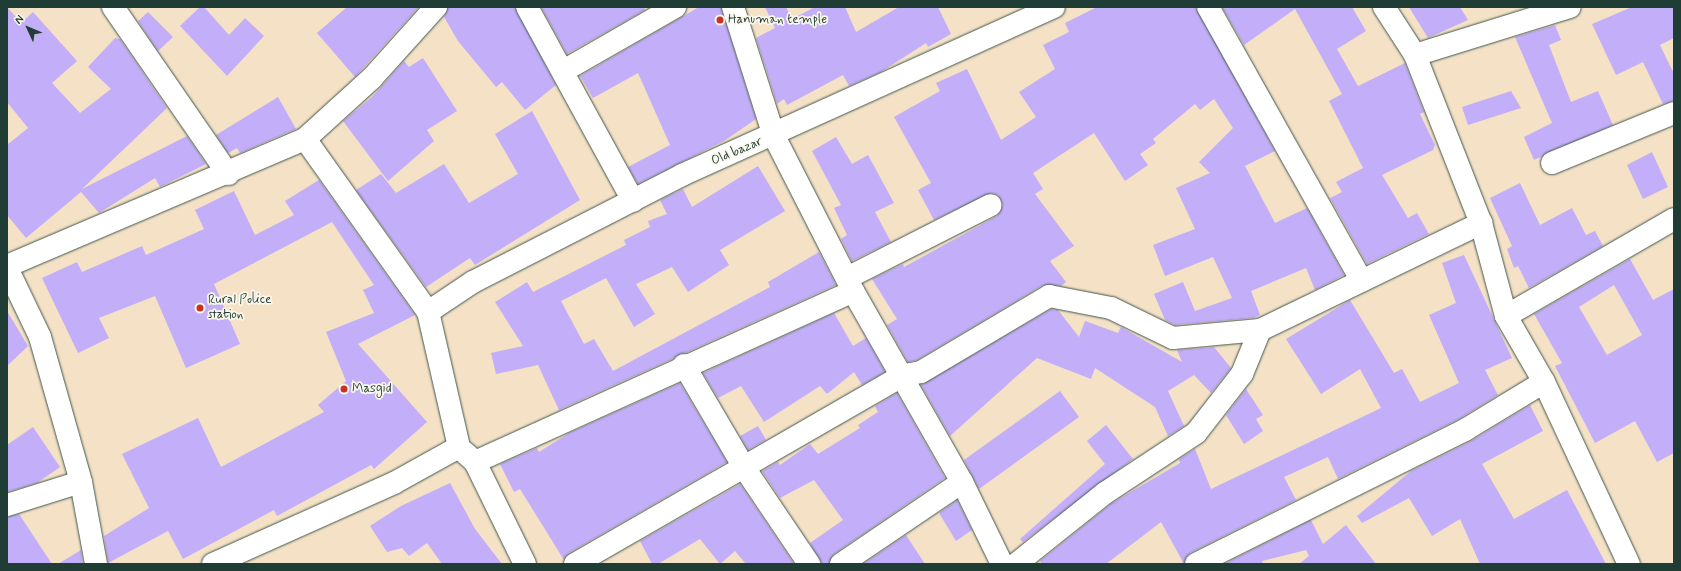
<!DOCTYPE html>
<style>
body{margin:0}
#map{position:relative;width:1681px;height:571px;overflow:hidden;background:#f4e1c6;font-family:Mynerve,sans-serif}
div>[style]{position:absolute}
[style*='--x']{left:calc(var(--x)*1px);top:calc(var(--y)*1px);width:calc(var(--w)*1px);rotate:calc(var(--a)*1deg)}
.building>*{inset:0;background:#c3aef9}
.roads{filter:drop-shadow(0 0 1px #3f564a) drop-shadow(0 0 1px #3f564a)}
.minor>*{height:22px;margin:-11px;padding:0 11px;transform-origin:11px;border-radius:11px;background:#fff}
.dots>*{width:11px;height:11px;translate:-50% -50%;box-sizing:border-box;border:2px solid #fbf7ec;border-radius:50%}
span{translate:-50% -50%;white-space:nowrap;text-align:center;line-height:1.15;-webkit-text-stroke:3.5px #fbf7ec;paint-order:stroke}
.poi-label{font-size:13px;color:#1f3d34}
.left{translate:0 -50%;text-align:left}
.street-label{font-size:13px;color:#1f3d34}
.frame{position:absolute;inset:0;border:8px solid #1f3d34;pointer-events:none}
.north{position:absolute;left:8px;top:8px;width:40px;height:40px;-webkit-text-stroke:3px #fbf7ec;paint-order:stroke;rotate:314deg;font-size:11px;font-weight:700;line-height:16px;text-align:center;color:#1f3d34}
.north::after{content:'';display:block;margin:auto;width:14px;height:18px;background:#1f3d34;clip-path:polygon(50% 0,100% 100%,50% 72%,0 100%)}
</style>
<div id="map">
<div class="building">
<div style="clip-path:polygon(7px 7px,21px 23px,33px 12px,77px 61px,52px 83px,80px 113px,111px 89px,88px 67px,115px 38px,120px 39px,167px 108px,82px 189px,187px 136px,206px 164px,160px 187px,155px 178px,99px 213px,81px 192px,26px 238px,7px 215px,7px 145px,28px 128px,7px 102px)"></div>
<div style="clip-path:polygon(200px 7px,204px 7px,229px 35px,245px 18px,264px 36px,227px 76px,180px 26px)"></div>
<div style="clip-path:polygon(347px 7px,419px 7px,355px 77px,317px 33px)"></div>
<div style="clip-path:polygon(448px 7px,515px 7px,556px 85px,525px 110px,502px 82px,496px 87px,458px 41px,444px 17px)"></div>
<div style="clip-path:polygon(541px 7px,644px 7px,645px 10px,567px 54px)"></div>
<div style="clip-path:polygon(699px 7px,721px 7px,756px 119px,724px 141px,638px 184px,628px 167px,670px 145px,638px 73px,593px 98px,580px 76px)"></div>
<div style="clip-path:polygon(765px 7px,786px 7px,792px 19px,815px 7px,845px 7px,856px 32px,899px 7px,938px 7px,951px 34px,928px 47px,926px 43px,881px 72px,849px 86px,843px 75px,787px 105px,784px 99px,777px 104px,756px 38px,775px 28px)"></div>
<div style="clip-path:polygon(1097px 7px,1196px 7px,1275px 151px,1245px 166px,1275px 223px,1307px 208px,1344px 275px,1315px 290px,1306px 268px,1251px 291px,1260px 315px,1253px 318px,1175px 325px,1165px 320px,1154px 294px,1183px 282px,1195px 311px,1232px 298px,1213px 257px,1165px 276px,1153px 245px,1195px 229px,1176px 188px,1210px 173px,1199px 162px,1233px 128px,1214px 99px,1200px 110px,1195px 104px,1153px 139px,1156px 143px,1140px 154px,1148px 165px,1125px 181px,1094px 133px,1033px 173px,1043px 189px,1035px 194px,1074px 246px,1050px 261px,1066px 282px,1061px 286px,1043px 285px,917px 360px,908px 362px,887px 325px,897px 319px,872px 279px,903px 264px,904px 267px,997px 216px,1003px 205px,998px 195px,991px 193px,934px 220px,918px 190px,931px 183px,894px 117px,940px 91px,936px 83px,967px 69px,1001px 140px,1036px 117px,1019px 92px,1055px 69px,1043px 45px,1069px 32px,1065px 23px)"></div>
<div style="clip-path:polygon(1222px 7px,1352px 7px,1366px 31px,1337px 49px,1358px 86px,1405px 63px,1424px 112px,1420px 114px,1435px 145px,1433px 150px,1382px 175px,1408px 218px,1417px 213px,1429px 234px,1367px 264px,1330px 198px,1342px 192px,1336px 182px,1363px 168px,1329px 101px,1342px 94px,1295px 9px,1244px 45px)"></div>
<div style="clip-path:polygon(1409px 7px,1460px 7px,1468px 20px,1428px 38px)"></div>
<div style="clip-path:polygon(1632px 7px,1674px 7px,1674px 38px,1660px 45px,1674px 74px,1674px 101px,1663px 104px,1643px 62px,1616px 75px,1592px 24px)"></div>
<div style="clip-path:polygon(148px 12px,173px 37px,158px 51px,138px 21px)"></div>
<div style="clip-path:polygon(1555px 25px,1561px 40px,1549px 45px,1571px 102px,1598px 91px,1613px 125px,1534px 160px,1524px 137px,1552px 123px,1515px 37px)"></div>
<div style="clip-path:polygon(423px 58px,457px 111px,427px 130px,434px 141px,388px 181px,343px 121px,372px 97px,404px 61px,409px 67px)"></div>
<div style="clip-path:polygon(1511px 91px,1521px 108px,1468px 125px,1462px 107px)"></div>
<div style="clip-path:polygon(278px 97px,296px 129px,240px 153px,237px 148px,228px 153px,216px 135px)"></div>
<div style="clip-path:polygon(532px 111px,580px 200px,475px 265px,470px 258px,426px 287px,356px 190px,381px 174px,396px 193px,444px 164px,469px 203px,518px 174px,495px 134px)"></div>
<div style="clip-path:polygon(836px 137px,852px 164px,868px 155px,894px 203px,875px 212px,891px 242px,852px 261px,841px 239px,847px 235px,834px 208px,841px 205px,812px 151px)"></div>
<div style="clip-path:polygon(1652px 152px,1668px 187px,1643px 199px,1627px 165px)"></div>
<div style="clip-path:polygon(758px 166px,785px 211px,720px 250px,729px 265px,688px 292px,672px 267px,636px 284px,655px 314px,634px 327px,606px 278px,561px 301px,584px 344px,594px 339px,613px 371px,770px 287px,768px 282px,819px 252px,836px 285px,559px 410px,538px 365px,496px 374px,491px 353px,523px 346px,495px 302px,527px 282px,533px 292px,626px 245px,624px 240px,650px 227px,648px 221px,667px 214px,660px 200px,683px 189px,692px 207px)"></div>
<div style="clip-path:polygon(319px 180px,415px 315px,358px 344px,427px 422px,374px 469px,371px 465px,277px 516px,274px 510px,183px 559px,168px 531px,108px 563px,104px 536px,149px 508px,122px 454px,198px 418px,221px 467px,324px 412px,318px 405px,346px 381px,326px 332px,374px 313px,363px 290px,374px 285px,332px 222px,214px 284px,240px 344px,186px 368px,155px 296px,99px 318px,109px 338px,78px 353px,42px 278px,77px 262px,82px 272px,142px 246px,146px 255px,204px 229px,195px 210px,234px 191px,255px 235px,294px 215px,285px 201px)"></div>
<div style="clip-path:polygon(1520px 183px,1540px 225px,1572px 208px,1586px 235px,1595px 231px,1603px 246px,1529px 288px,1518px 266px,1514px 268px,1507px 249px,1512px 246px,1490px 198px)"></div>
<div style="clip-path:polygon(1464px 255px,1512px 358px,1485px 370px,1498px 395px,1459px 419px,1338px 479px,1328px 457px,1284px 477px,1296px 500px,1190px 553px,1184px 564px,1161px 522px,1106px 564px,1042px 564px,1040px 561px,1112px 503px,1180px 463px,1179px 459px,1195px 449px,1211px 489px,1381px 408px,1360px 369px,1321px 394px,1286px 339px,1350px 300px,1394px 373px,1402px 369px,1420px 402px,1459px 383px,1429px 315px,1456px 303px,1442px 263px)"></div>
<div style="clip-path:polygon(evenodd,1630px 259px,1653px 300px,1674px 289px,1674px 453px,1657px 462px,1635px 421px,1595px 443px,1555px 366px,1562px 363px,1534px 314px,1630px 259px,1614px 285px,1642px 335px,1607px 355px,1579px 307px,1614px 285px)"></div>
<div style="clip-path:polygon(1051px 309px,1058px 310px,1079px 337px,1085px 321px,1118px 333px,1121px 327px,1182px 362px,1177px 350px,1214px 347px,1231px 368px,1211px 393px,1194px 375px,1168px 391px,1184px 426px,1168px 436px,1155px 407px,1095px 368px,1091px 379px,1037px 358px,950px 436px,921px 385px)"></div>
<div style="clip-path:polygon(7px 311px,28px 346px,7px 366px)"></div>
<div style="clip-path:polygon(834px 313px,853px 346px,866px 338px,885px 372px,862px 385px,854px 372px,827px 394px,820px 386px,764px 422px,741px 386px,718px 398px,703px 373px)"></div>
<div style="clip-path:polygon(680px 383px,727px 462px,569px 553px,564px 560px,520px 489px,514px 492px,500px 464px,537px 448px,539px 452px,569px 433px)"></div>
<div style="clip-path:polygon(1246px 389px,1263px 415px,1256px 419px,1263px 431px,1244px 444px,1226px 415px)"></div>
<div style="clip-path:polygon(1060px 391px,1079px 417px,979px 489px,964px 460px)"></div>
<div style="clip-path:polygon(897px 393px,945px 478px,834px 554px,829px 564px,821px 564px,810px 543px,843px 520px,814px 480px,780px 498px,762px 471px,778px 462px,780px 465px,810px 444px,818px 454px,860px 428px,858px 425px,878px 412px,875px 406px)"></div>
<div style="clip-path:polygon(1530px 405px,1543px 431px,1482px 464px,1514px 519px,1567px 490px,1606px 564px,1480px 564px,1460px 519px,1432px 536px,1409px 498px,1362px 523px,1357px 516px,1411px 471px,1471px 441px)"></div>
<div style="clip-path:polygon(1106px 425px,1133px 459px,1023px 542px,1020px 539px,1105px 464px,1087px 441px)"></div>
<div style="clip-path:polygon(758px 426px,766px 440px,748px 450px,740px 436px)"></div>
<div style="clip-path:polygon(33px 427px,60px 467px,37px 483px,7px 492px,7px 445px)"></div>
<div style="clip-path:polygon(450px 483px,475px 529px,502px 564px,442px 564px,427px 543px,409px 556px,402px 548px,387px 552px,370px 526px,401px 506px)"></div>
<div style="clip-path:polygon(740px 484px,794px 564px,746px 564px,735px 551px,720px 564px,700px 539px,658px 564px,652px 564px,640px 541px)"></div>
<div style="clip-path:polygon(957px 500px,972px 530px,956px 541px,939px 513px)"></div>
<div style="clip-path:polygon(19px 514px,52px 564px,7px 564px,7px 517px)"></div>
<div style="clip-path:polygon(1311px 520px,1323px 544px,1346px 525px,1376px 564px,1299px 564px,1309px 556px,1306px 550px,1262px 561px,1263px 564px,1224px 564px)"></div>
<div style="clip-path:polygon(906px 535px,925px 564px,863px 564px)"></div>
<div style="clip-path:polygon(81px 550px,83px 564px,58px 564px)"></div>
</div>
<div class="roads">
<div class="minor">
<div style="--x:113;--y:7;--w:203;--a:55.4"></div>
<div style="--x:527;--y:7;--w:221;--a:61.3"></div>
<div style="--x:733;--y:7;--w:135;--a:72.4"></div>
<div style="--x:774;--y:136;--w:174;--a:63"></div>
<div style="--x:853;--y:291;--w:220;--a:60.3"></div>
<div style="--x:962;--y:482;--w:91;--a:64"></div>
<div style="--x:1208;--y:7;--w:314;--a:60.7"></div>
<div style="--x:1384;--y:7;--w:57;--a:57.1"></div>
<div style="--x:1415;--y:55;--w:180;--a:68.6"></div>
<div style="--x:1481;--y:223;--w:96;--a:75"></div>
<div style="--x:1506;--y:316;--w:76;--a:60.1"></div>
<div style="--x:1544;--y:382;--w:201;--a:65"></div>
<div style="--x:1415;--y:55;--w:162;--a:-17.2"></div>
<div style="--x:565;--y:70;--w:127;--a:-29.8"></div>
<div style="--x:1552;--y:163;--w:132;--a:-22.3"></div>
<div style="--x:7;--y:266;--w:324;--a:-23.1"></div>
<div style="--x:305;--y:139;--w:91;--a:-42.3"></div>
<div style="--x:372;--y:78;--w:96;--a:-48"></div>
<div style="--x:7;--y:268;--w:76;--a:64.4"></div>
<div style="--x:40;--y:337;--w:151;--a:74.2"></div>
<div style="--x:81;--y:482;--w:83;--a:79.6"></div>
<div style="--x:847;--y:278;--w:161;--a:-26.9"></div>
<div style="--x:428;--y:312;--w:54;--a:-33.7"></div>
<div style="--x:473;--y:282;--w:235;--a:-27.1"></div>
<div style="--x:682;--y:175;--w:408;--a:-24.3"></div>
<div style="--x:1506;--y:316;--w:194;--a:-30"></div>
<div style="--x:684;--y:365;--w:121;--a:59.6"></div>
<div style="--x:745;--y:469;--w:115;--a:56"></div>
<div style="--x:464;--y:452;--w:15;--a:42"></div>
<div style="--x:475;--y:462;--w:114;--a:63.9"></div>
<div style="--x:475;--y:462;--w:415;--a:-24.3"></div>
<div style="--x:7;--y:505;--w:77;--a:-17.3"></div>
<div style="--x:213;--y:564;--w:198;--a:-24.1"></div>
<div style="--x:394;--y:483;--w:74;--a:-29"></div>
<div style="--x:459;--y:447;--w:139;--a:-102.9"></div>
<div style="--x:428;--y:312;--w:212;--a:-125.4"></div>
<div style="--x:575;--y:564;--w:379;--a:-29.9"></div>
<div style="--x:904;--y:375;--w:17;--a:-10"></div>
<div style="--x:921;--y:372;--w:149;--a:-30.7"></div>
<div style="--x:1049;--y:296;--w:63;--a:11"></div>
<div style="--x:1111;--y:308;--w:69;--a:25.8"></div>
<div style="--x:1173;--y:338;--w:87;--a:-5.3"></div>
<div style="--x:1260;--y:330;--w:246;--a:-25.8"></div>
<div style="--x:841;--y:564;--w:146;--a:-34.1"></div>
<div style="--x:1016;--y:564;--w:114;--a:-38.6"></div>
<div style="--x:1105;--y:493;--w:109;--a:-33.4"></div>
<div style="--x:1196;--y:433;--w:75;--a:-52.1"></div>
<div style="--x:1242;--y:374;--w:48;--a:-67.8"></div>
<div style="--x:1196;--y:564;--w:301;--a:-26.5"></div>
<div style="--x:1465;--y:430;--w:92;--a:-31.3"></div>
</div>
</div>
<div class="dots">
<div style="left:720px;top:20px;background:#c8321e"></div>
<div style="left:200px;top:308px;background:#c8321e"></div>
<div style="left:344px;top:389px;background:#c8321e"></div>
</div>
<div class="poi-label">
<span class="left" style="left:728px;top:20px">Hanuman temple</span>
<span class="left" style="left:208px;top:308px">Rural Police<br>station</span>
<span class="left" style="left:352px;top:389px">Masgid</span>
</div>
<div class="street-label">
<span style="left:737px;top:152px;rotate:-23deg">Old bazar</span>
</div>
<div class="frame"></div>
<div class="north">N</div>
</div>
